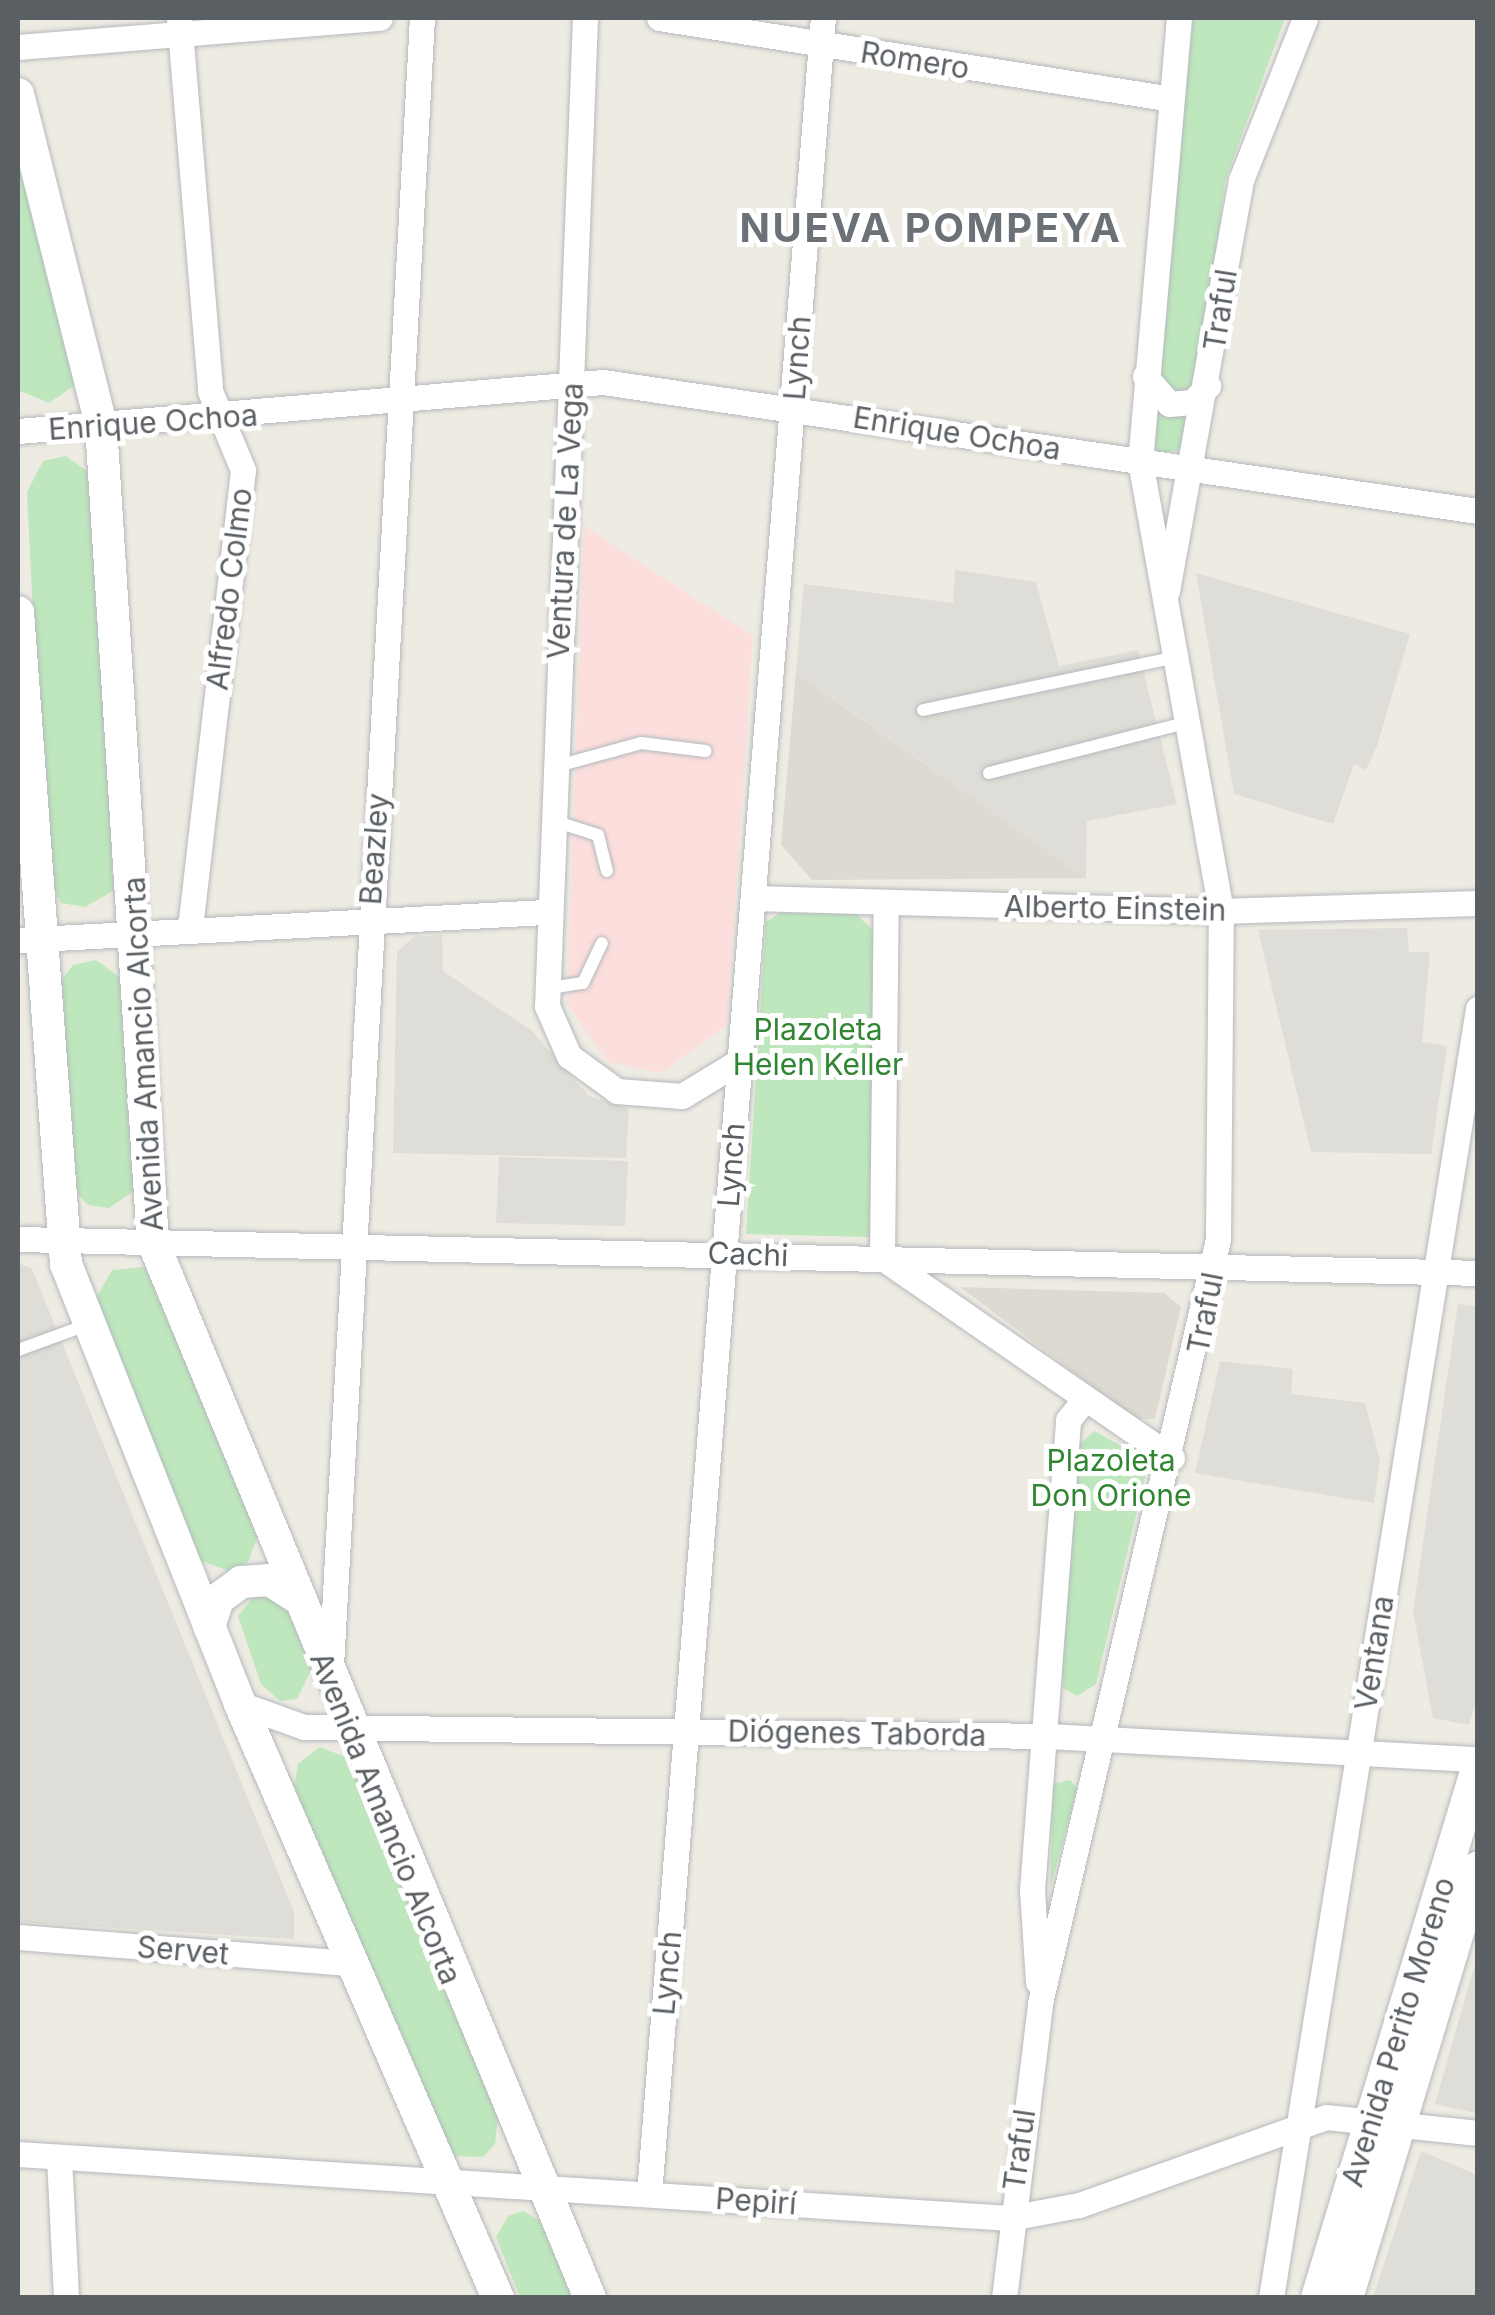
<!DOCTYPE html>
<meta charset="utf-8">
<style>
body{margin:0}
#map{position:relative;width:1495px;height:2315px;overflow:hidden;background:#eeebe2;font-family:Inter,sans-serif}
div>[style]{position:absolute}
[style*='--x']{left:calc(var(--x)*1px);top:calc(var(--y)*1px);width:calc(var(--w)*1px);rotate:calc(var(--a)*1deg)}
.industrial>*{inset:0;background:#dfddd7}
.education>*{inset:0;background:#dedad1}
.medical>*{inset:0;background:#fcdfdd}
.green>*{inset:0;background:#bee7bd}
.roads{filter:drop-shadow(0 0 2px #b5b9bd) drop-shadow(0 0 2px #b5b9bd)}
.service>*{height:12px;margin:-6px;padding:0 6px;transform-origin:6px;border-radius:6px;background:#fff}
.minor>*{height:25px;margin:-12.5px;padding:0 12.5px;transform-origin:12.5px;border-radius:12.5px;background:#fff}
.secondary>*{height:32px;margin:-16px;padding:0 16px;transform-origin:16px;border-radius:16px;background:#fff}
span{translate:-50% -50%;white-space:nowrap;text-align:center;line-height:1.15;-webkit-text-stroke:10px #fff;paint-order:stroke}
.street-label{font-size:30px;color:#5a5f64}
.park-label{font-size:30px;color:#308632}
.district-label{font-size:40px;color:#6b7176;font-weight:700;letter-spacing:2.5px}
.frame{position:absolute;inset:0;border:20px solid #5a5f64;pointer-events:none}
</style>
<div id="map">
<div class="industrial">
<div style="clip-path:polygon(955px 570px,1036px 582px,1059px 666px,1138px 650px,1177px 804px,1087px 821px,1086px 878px,796px 672px,804px 584px,953px 603px)"></div>
<div style="clip-path:polygon(1196px 573px,1410px 634px,1377px 746px,1366px 770px,1354px 764px,1333px 824px,1234px 794px)"></div>
<div style="clip-path:polygon(1407px 928px,1409px 952px,1430px 952px,1422px 1042px,1447px 1046px,1431px 1154px,1311px 1152px,1258px 930px)"></div>
<div style="clip-path:polygon(442px 935px,443px 971px,531px 1030px,589px 1096px,629px 1109px,626px 1158px,393px 1153px,397px 952px,414px 937px)"></div>
<div style="clip-path:polygon(499px 1157px,628px 1161px,625px 1226px,496px 1223px)"></div>
<div style="clip-path:polygon(18px 1263px,32px 1269px,294px 1912px,294px 1939px,18px 1922px)"></div>
<div style="clip-path:polygon(1458px 1304px,1478px 1307px,1478px 1695px,1469px 1725px,1433px 1718px,1413px 1611px)"></div>
<div style="clip-path:polygon(1220px 1361px,1293px 1369px,1291px 1394px,1365px 1403px,1380px 1460px,1374px 1503px,1195px 1473px)"></div>
<div style="clip-path:polygon(1477px 1957px,1478px 2106px,1475px 2113px,1435px 2104px)"></div>
<div style="clip-path:polygon(1421px 2151px,1477px 2175px,1477px 2297px,1373px 2297px)"></div>
</div>
<div class="education">
<div style="clip-path:polygon(796px 672px,822px 691px,1086px 878px,812px 880px,781px 845px)"></div>
<div style="clip-path:polygon(960px 1287px,1164px 1293px,1181px 1307px,1155px 1419px,1136px 1419px)"></div>
</div>
<div class="medical">
<div style="clip-path:polygon(584px 526px,753px 636px,727px 1025px,661px 1073px,608px 1062px,567px 1003px)"></div>
</div>
<div class="green">
<div style="clip-path:polygon(1193px 18px,1285px 18px,1225px 181px,1199px 383px,1176px 398px,1158px 380px)"></div>
<div style="clip-path:polygon(18px 121px,75px 385px,49px 403px,18px 390px)"></div>
<div style="clip-path:polygon(1154px 408px,1194px 411px,1184px 450px,1159px 452px,1151px 440px)"></div>
<div style="clip-path:polygon(66px 456px,94px 476px,120px 887px,85px 907px,61px 903px,46px 874px,27px 492px,43px 461px)"></div>
<div style="clip-path:polygon(780px 913px,856px 914px,873px 930px,873px 1237px,746px 1234px,766px 922px)"></div>
<div style="clip-path:polygon(96px 960px,123px 980px,134px 1191px,109px 1208px,88px 1205px,72px 1188px,59px 984px,73px 965px)"></div>
<div style="clip-path:polygon(145px 1267px,259px 1533px,248px 1562px,229px 1571px,199px 1560px,95px 1300px,112px 1270px)"></div>
<div style="clip-path:polygon(1094px 1431px,1144px 1458px,1146px 1473px,1096px 1684px,1077px 1696px,1063px 1688px,1063px 1640px,1079px 1445px)"></div>
<div style="clip-path:polygon(257px 1592px,285px 1603px,311px 1670px,297px 1699px,280px 1701px,261px 1684px,238px 1616px)"></div>
<div style="clip-path:polygon(320px 1747px,348px 1758px,498px 2117px,495px 2144px,483px 2157px,449px 2156px,294px 1787px,298px 1764px)"></div>
<div style="clip-path:polygon(1070px 1780px,1077px 1788px,1050px 1889px,1053px 1784px)"></div>
<div style="clip-path:polygon(523px 2211px,544px 2223px,576px 2297px,520px 2297px,496px 2237px,508px 2216px)"></div>
</div>
<div class="roads">
<div class="service">
<div style="--x:923;--y:710;--w:254;--a:-11.8"></div>
<div style="--x:554;--y:767;--w:90;--a:-15.4"></div>
<div style="--x:641;--y:743;--w:65;--a:7"></div>
<div style="--x:989;--y:773;--w:202;--a:-14.3"></div>
<div style="--x:554;--y:821;--w:46;--a:17.7"></div>
<div style="--x:598;--y:835;--w:37;--a:76"></div>
<div style="--x:544;--y:989;--w:39;--a:-9"></div>
<div style="--x:583;--y:983;--w:44;--a:-64.6"></div>
<div style="--x:18;--y:1350;--w:76;--a:-20.1"></div>
</div>
<div class="minor">
<div style="--x:179;--y:18;--w:374;--a:85.2"></div>
<div style="--x:210;--y:391;--w:86;--a:67.3"></div>
<div style="--x:243;--y:470;--w:462;--a:96.6"></div>
<div style="--x:585;--y:18;--w:989;--a:92.2"></div>
<div style="--x:547;--y:1006;--w:55;--a:66.3"></div>
<div style="--x:569;--y:1056;--w:59;--a:36.1"></div>
<div style="--x:617;--y:1091;--w:65;--a:4.4"></div>
<div style="--x:682;--y:1096;--w:66;--a:-31.3"></div>
<div style="--x:659;--y:18;--w:519;--a:8.97"></div>
<div style="--x:18;--y:47;--w:363;--a:-4.6"></div>
<div style="--x:1145;--y:376;--w:37;--a:49"></div>
<div style="--x:1169;--y:404;--w:23;--a:-5"></div>
<div style="--x:1192;--y:402;--w:23;--a:-45"></div>
<div style="--x:18;--y:431;--w:587;--a:-4.79"></div>
<div style="--x:603;--y:382;--w:884;--a:8.39"></div>
<div style="--x:1167;--y:591;--w:418;--a:-79.8"></div>
<div style="--x:1241;--y:180;--w:174;--a:-68.4"></div>
<div style="--x:753;--y:898;--w:468;--a:1.6"></div>
<div style="--x:1221;--y:911;--w:257;--a:-1.8"></div>
<div style="--x:18;--y:940;--w:528;--a:-3.04"></div>
<div style="--x:18;--y:1239;--w:1460;--a:1.33"></div>
<div style="--x:882;--y:1258;--w:354;--a:-89.4"></div>
<div style="--x:884;--y:1259;--w:350;--a:34.6"></div>
<div style="--x:331;--y:1666;--w:1651;--a:-86.84"></div>
<div style="--x:240;--y:1704;--w:68;--a:19.8"></div>
<div style="--x:304;--y:1727;--w:743;--a:0.69"></div>
<div style="--x:1047;--y:1736;--w:432;--a:3.1"></div>
<div style="--x:18;--y:1937;--w:332;--a:4.5"></div>
<div style="--x:1038;--y:1982;--w:92;--a:-93.7"></div>
<div style="--x:1032;--y:1890;--w:471;--a:-85.6"></div>
<div style="--x:1068;--y:1420;--w:26;--a:-51"></div>
<div style="--x:18;--y:2154;--w:994;--a:3.69"></div>
<div style="--x:1010;--y:2218;--w:70;--a:-10.7"></div>
<div style="--x:1079;--y:2205;--w:262;--a:-19.6"></div>
<div style="--x:1326;--y:2117;--w:153;--a:6"></div>
<div style="--x:59;--y:2158;--w:140;--a:87.1"></div>
<div style="--x:649;--y:2194;--w:2183;--a:-85.43"></div>
<div style="--x:1004;--y:2298;--w:297;--a:-83"></div>
<div style="--x:1040;--y:2003;--w:784;--a:-76.88"></div>
<div style="--x:1218;--y:1239;--w:328;--a:-89.5"></div>
<div style="--x:1221;--y:911;--w:455;--a:-100.2"></div>
<div style="--x:1140;--y:463;--w:447;--a:-85"></div>
<div style="--x:1271;--y:2298;--w:1306;--a:-80.88"></div>
</div>
<div class="secondary">
<div style="--x:18;--y:94;--w:341;--a:75.9"></div>
<div style="--x:101;--y:425;--w:819;--a:86.36"></div>
<div style="--x:153;--y:1242;--w:1143;--a:67.52"></div>
<div style="--x:18;--y:612;--w:654;--a:85.79"></div>
<div style="--x:66;--y:1264;--w:473;--a:68.4"></div>
<div style="--x:240;--y:1704;--w:648;--a:66.52"></div>
<div style="--x:209;--y:1627;--w:29;--a:-72"></div>
<div style="--x:218;--y:1599;--w:29;--a:-36"></div>
<div style="--x:241;--y:1582;--w:29;--a:-4"></div>
<div style="--x:270;--y:1580;--w:30;--a:33"></div>
<div style="--x:1317;--y:2298;--w:557;--a:-73.19"></div>
<div style="--x:1347;--y:2298;--w:450;--a:-73.1"></div>
</div>
</div>
<div class="street-label">
<span style="left:915px;top:60px;rotate:9deg">Romero</span>
<span style="left:1220px;top:310px;rotate:-81deg">Traful</span>
<span style="left:797px;top:358px;rotate:-86deg">Lynch</span>
<span style="left:153px;top:422px;rotate:-4deg">Enrique Ochoa</span>
<span style="left:957px;top:433px;rotate:9deg">Enrique Ochoa</span>
<span style="left:565px;top:521px;rotate:-87deg">Ventura de La Vega</span>
<span style="left:229px;top:589px;rotate:-83deg">Alfredo Colmo</span>
<span style="left:374px;top:849px;rotate:-86deg">Beazley</span>
<span style="left:1115px;top:908px;rotate:1deg">Alberto Einstein</span>
<span style="left:143px;top:1054px;rotate:-93deg">Avenida Amancio Alcorta</span>
<span style="left:731px;top:1165px;rotate:-86deg">Lynch</span>
<span style="left:748px;top:1254px;rotate:2deg">Cachi</span>
<span style="left:1205px;top:1313px;rotate:-79deg">Traful</span>
<span style="left:1374px;top:1653px;rotate:-81deg">Ventana</span>
<span style="left:857px;top:1733px;rotate:1deg">Diógenes Taborda</span>
<span style="left:386px;top:1818px;rotate:68deg">Avenida Amancio Alcorta</span>
<span style="left:183px;top:1950px;rotate:5deg">Servet</span>
<span style="left:667px;top:1973px;rotate:-85deg">Lynch</span>
<span style="left:1398px;top:2032px;rotate:-73deg">Avenida Perito Moreno</span>
<span style="left:1019px;top:2150px;rotate:-82deg">Traful</span>
<span style="left:756px;top:2201px;rotate:4deg">Pepirí</span>
</div>
<div class="park-label">
<span style="left:818px;top:1046px">Plazoleta<br>Helen Keller</span>
<span style="left:1111px;top:1477px">Plazoleta<br>Don Orione</span>
</div>
<div class="district-label">
<span style="left:931px;top:228px">NUEVA POMPEYA</span>
</div>
<div class="frame"></div>
</div>
